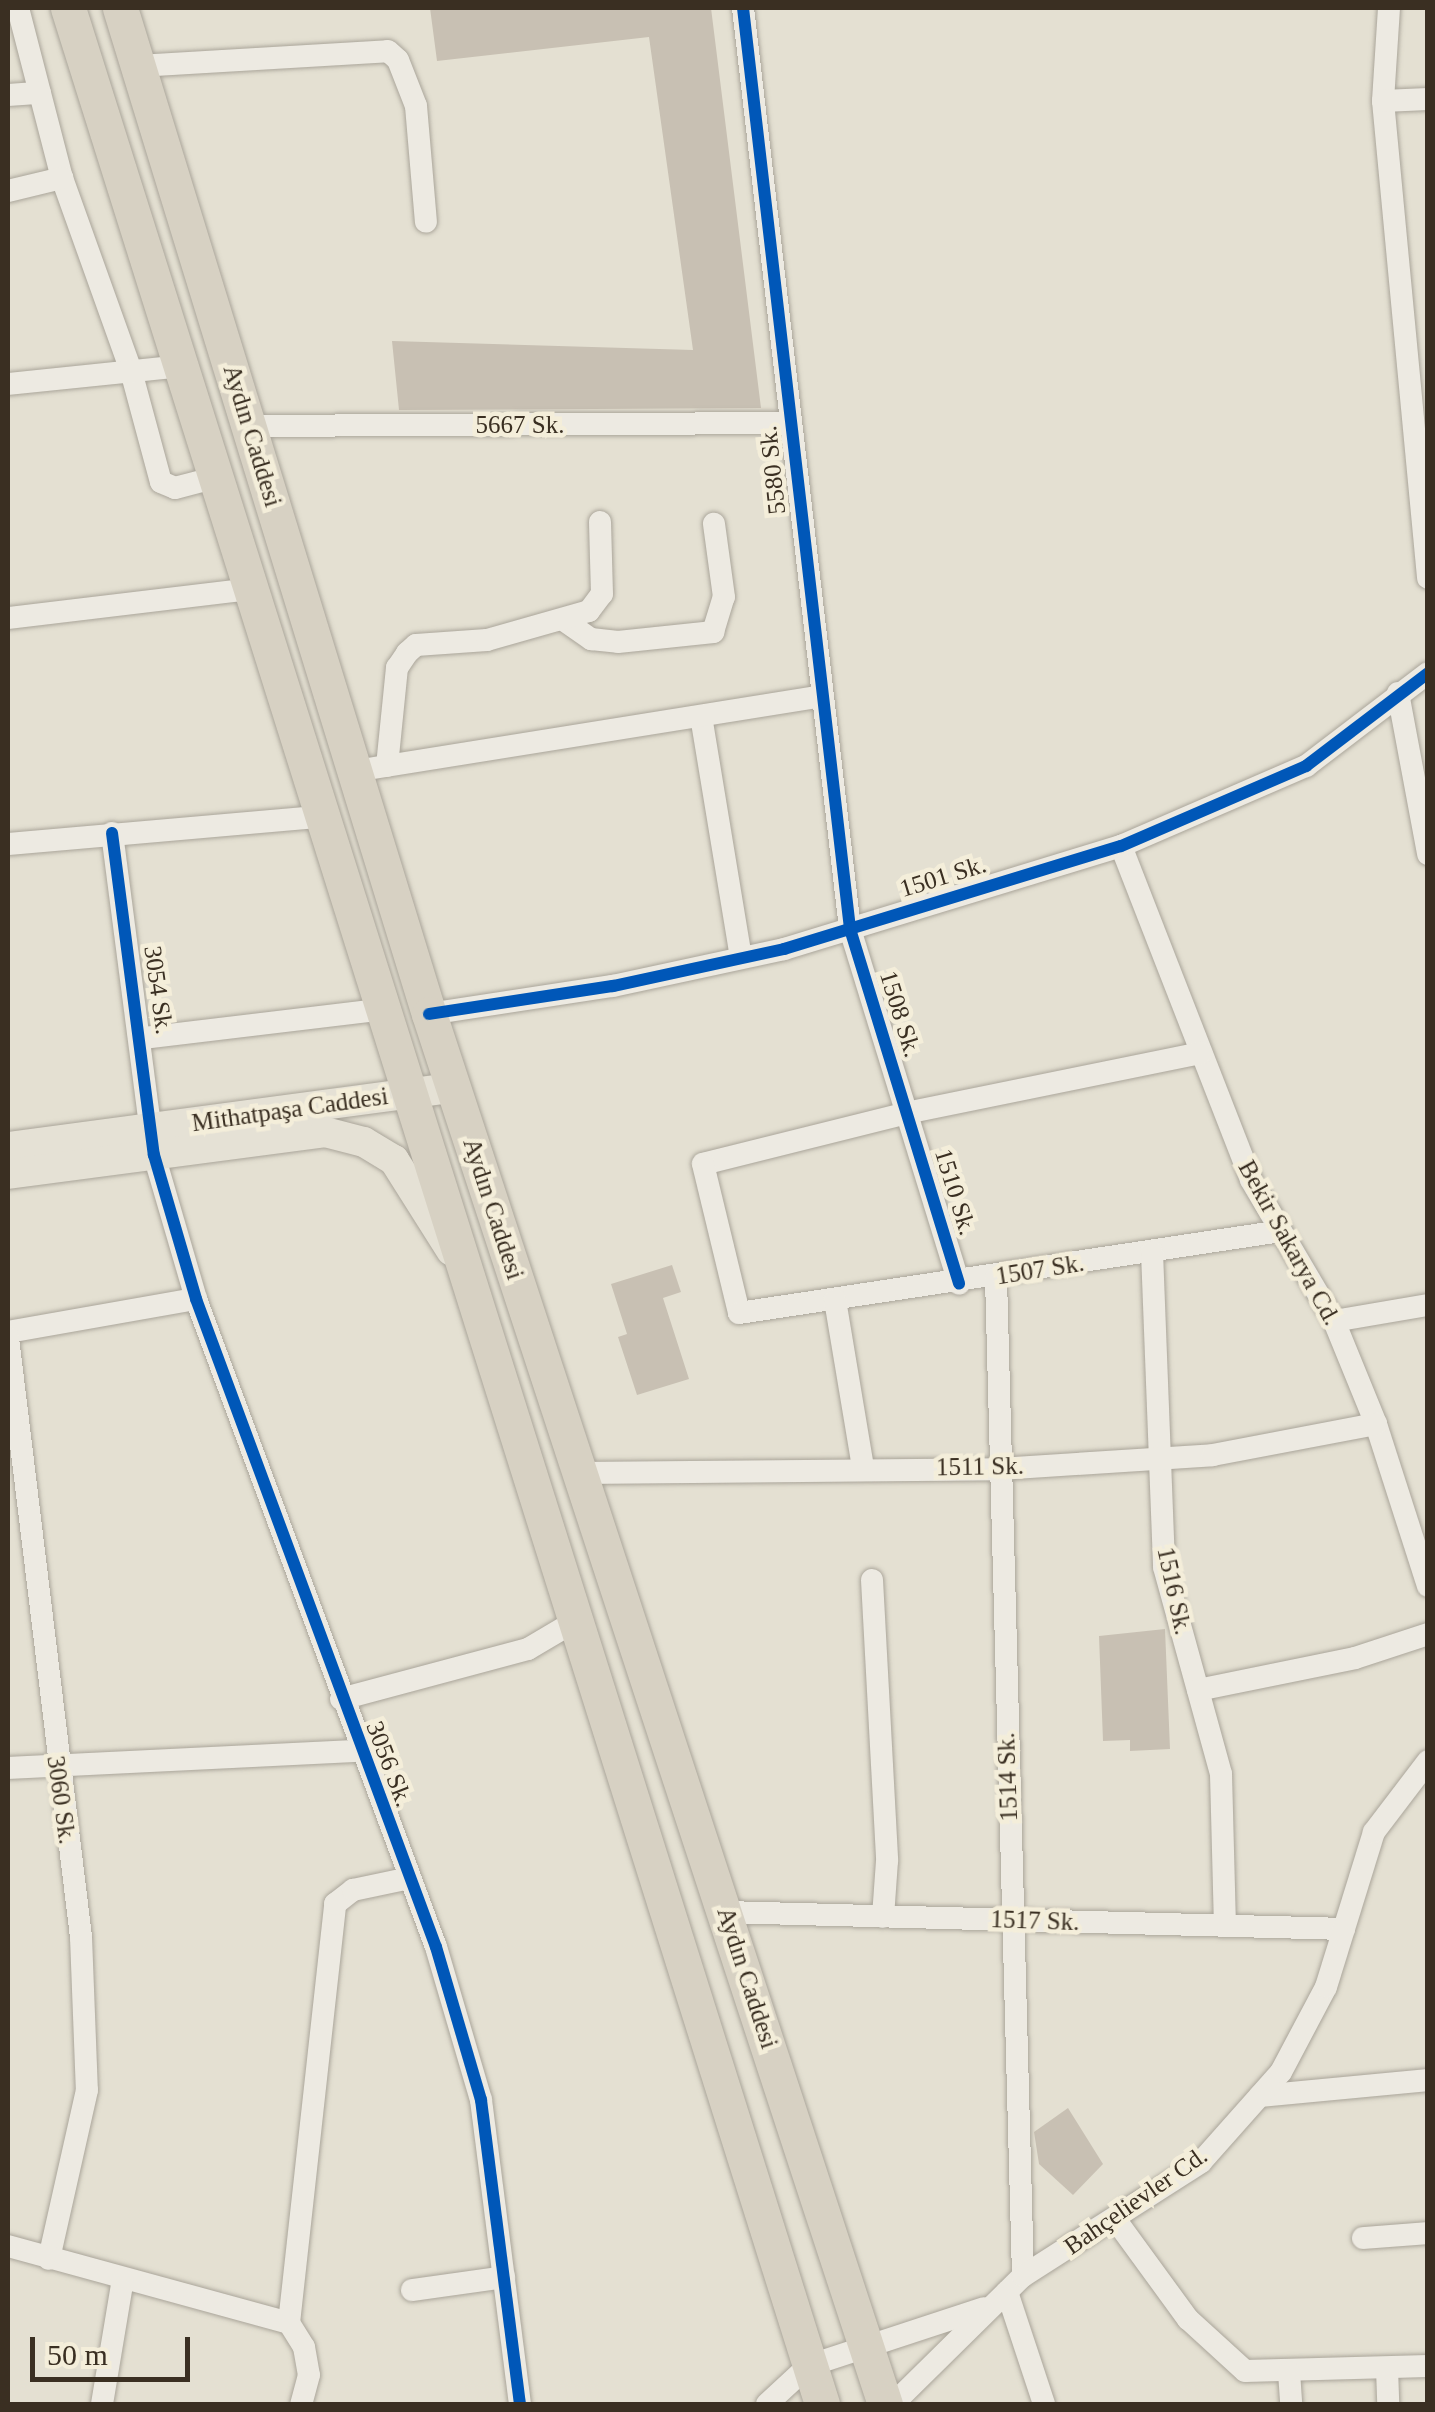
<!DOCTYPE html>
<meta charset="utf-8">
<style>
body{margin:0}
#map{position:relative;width:1435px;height:2412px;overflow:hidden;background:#e4e0d2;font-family:"Times New Roman",serif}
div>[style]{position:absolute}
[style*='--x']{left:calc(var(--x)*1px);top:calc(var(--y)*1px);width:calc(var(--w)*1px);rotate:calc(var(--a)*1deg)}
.building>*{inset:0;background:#c8c0b3}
.roads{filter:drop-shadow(0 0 2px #aaa59a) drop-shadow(0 0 2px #aaa59a)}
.minor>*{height:22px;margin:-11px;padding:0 11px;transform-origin:11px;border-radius:11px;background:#edeae2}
.major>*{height:30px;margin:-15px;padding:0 15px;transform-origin:15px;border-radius:15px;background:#e5e1d5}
.highway>*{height:35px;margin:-17.5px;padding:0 17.5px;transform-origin:17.5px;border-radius:17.5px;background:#d7d1c3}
.cycleway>*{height:12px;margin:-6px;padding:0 6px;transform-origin:6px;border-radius:6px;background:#0057b8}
span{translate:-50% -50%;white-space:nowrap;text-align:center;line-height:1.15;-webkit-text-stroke:9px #f4eeda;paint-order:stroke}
.street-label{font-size:25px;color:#3a2f22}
.frame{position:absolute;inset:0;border:10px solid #3a2f22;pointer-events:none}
.scale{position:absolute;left:30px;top:2337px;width:160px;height:45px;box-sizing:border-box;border:5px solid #3a2f22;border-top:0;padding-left:12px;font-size:30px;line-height:35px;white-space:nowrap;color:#3a2f22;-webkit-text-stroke:8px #f4eeda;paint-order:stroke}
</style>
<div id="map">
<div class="building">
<div style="clip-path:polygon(430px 8px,711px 8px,761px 408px,399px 410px,392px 341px,693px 350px,649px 37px,437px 61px)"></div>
<div style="clip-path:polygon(672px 1265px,681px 1292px,663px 1298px,689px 1379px,637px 1395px,618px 1337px,627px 1334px,611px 1284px)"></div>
<div style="clip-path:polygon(1165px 1629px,1170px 1749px,1130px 1751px,1130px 1740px,1103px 1741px,1099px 1636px)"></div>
<div style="clip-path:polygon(1068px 2108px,1103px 2164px,1073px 2195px,1039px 2164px,1034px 2132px)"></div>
</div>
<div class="roads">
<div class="minor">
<div style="--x:18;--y:8;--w:176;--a:75.5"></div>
<div style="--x:62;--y:178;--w:205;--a:70.3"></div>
<div style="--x:131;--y:371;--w:115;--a:74.9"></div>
<div style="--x:161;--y:482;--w:15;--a:23"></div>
<div style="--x:175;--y:488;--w:43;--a:-14.7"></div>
<div style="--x:743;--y:8;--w:927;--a:83.37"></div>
<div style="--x:850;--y:929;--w:371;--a:72.9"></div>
<div style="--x:1389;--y:8;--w:93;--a:93.7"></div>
<div style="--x:1383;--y:101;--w:479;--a:84.6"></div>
<div style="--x:138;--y:66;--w:250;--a:-3.4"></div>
<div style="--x:388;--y:51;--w:13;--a:42"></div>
<div style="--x:398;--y:60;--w:49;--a:68.6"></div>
<div style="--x:416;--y:106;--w:116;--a:85.1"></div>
<div style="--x:8;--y:95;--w:32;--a:-4"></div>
<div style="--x:1383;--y:101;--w:45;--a:-2.5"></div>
<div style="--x:8;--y:191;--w:56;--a:-13.5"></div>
<div style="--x:8;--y:384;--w:174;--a:-5.9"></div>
<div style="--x:248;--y:426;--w:543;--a:-0.32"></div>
<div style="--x:8;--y:618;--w:247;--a:-6.8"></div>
<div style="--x:565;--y:621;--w:32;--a:35"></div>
<div style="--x:591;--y:639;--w:27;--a:6"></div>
<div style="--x:618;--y:642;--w:96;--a:-6"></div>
<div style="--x:713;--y:632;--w:37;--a:-73"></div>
<div style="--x:724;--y:597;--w:74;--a:-97.8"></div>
<div style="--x:1398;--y:693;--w:164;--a:79.4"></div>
<div style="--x:701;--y:716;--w:245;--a:80.6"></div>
<div style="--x:387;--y:766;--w:99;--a:-84.2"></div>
<div style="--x:397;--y:668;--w:18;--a:-56"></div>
<div style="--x:407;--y:653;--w:12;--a:-42"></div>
<div style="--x:416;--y:645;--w:71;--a:-4"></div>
<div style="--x:487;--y:640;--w:106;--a:-15.9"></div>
<div style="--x:589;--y:611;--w:21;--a:-53"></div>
<div style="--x:602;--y:594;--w:72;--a:-91.6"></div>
<div style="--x:355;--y:771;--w:470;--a:-9.1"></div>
<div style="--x:112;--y:833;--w:325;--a:82.6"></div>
<div style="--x:154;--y:1155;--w:150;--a:73.7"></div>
<div style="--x:196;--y:1299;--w:691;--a:69.68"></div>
<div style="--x:436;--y:1947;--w:159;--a:73.6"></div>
<div style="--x:481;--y:2100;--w:306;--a:82.7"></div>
<div style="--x:8;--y:844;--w:319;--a:-5"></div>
<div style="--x:1121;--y:846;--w:358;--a:68.7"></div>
<div style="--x:1251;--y:1180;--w:164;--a:59.5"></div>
<div style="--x:1334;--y:1321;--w:111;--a:67.8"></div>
<div style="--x:1376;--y:1424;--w:170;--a:72.2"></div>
<div style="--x:429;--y:1014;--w:186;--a:-8.7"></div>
<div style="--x:613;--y:986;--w:175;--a:-12.2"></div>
<div style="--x:784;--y:949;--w:352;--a:-17"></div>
<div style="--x:1121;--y:846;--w:202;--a:-23.4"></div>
<div style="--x:1306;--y:766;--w:153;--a:-37.3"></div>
<div style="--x:143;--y:1038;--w:245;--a:-6.8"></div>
<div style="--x:1201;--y:1053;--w:300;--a:168.5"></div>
<div style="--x:907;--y:1113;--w:210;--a:166"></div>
<div style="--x:703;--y:1164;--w:153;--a:76.4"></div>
<div style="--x:739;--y:1313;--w:548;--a:-8.6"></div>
<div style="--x:1152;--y:1252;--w:315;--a:87.8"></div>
<div style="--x:1164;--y:1567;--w:215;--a:74.6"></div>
<div style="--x:1221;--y:1774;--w:152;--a:88.5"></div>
<div style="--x:996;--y:1278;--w:998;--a:88.45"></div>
<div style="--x:835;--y:1300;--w:169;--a:80.5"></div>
<div style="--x:1334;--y:1321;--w:95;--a:-9.7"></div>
<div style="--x:8;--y:1332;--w:191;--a:-10"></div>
<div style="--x:8;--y:1338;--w:603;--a:83.05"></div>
<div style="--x:81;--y:1937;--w:153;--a:87.8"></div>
<div style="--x:87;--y:2090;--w:173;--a:102.7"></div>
<div style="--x:580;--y:1473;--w:419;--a:-0.5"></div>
<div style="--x:999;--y:1469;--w:214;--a:-3.7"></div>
<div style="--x:1213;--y:1455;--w:166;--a:-10.8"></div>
<div style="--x:872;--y:1580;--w:281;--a:86.9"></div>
<div style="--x:887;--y:1861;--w:56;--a:94.1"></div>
<div style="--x:1198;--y:1690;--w:160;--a:-11.5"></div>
<div style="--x:1355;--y:1658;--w:77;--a:-18.2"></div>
<div style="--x:341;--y:1699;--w:194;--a:-15"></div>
<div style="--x:528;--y:1649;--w:57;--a:-30.6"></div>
<div style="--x:8;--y:1768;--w:351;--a:-2.8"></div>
<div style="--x:725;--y:1912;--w:619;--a:1.57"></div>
<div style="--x:1260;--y:2096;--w:169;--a:-5.4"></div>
<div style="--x:1115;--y:2219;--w:124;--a:53.9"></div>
<div style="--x:1188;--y:2319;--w:77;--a:42.4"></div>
<div style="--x:1245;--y:2371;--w:183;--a:-1.6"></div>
<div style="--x:1363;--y:2238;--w:65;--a:-4.4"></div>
<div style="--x:8;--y:2246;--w:291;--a:15.3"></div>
<div style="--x:289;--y:2323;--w:28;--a:58"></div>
<div style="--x:304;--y:2347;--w:28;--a:80"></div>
<div style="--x:309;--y:2375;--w:30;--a:105"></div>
<div style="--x:412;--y:2290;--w:93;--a:-8"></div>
<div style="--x:1007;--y:2292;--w:118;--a:71.7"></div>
<div style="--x:289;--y:2323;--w:422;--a:-83.7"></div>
<div style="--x:335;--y:1904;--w:23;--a:-38"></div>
<div style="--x:353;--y:1890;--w:58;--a:-11.9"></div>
<div style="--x:1387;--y:2368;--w:36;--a:88"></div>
<div style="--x:1289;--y:2372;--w:32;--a:86"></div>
<div style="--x:102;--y:2404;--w:127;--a:-80.5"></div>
<div style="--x:767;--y:2404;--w:56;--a:-42.8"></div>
<div style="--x:808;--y:2366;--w:185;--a:-18.2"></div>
<div style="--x:893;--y:2404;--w:182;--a:-44.6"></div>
<div style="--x:1023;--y:2276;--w:211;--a:-32.6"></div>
<div style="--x:1201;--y:2162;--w:120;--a:-48.4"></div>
<div style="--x:1281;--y:2072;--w:96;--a:-62.1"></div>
<div style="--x:1326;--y:1987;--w:162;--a:-72.8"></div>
<div style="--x:1374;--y:1832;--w:89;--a:-52.7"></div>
</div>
<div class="major">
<div style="--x:8;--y:1147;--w:449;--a:-7.6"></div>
<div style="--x:8;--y:1174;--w:320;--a:-7.5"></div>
<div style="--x:325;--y:1132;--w:40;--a:14.4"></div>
<div style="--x:364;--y:1142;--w:35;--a:31"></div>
<div style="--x:394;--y:1160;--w:107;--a:57.7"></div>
</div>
<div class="highway">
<div style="--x:68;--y:8;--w:2512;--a:72.53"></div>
<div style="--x:120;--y:8;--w:1052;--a:72.93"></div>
<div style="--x:429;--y:1014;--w:1463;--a:71.84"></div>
</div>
</div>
<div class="cycleway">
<div style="--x:743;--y:8;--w:927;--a:83.37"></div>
<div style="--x:850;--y:929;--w:371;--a:72.9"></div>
<div style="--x:112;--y:833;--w:325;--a:82.6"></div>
<div style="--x:154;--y:1155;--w:150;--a:73.7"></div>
<div style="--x:196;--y:1299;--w:691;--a:69.68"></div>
<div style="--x:436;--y:1947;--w:159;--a:73.6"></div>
<div style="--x:481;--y:2100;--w:306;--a:82.7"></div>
<div style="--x:429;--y:1014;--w:186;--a:-8.7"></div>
<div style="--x:613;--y:986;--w:175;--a:-12.2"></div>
<div style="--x:784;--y:949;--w:352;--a:-17"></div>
<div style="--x:1121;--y:846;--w:202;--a:-23.4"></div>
<div style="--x:1306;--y:766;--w:153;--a:-37.3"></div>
</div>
<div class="street-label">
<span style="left:520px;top:425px">5667 Sk.</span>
<span style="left:252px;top:436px;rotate:73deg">Aydın Caddesi</span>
<span style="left:773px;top:470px;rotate:-96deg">5580 Sk.</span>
<span style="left:943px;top:877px;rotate:-17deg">1501 Sk.</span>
<span style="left:158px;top:990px;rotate:82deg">3054 Sk.</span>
<span style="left:900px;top:1014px;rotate:73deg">1508 Sk.</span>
<span style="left:290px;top:1110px;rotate:-8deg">Mithatpaşa Caddesi</span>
<span style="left:955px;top:1192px;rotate:73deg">1510 Sk.</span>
<span style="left:493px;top:1209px;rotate:72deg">Aydın Caddesi</span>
<span style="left:1289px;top:1243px;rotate:61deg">Bekir Sakarya Cd.</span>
<span style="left:1040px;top:1270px;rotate:-9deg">1507 Sk.</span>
<span style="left:980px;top:1467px;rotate:-1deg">1511 Sk.</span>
<span style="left:1174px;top:1591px;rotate:78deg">1516 Sk.</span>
<span style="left:389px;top:1764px;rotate:69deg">3056 Sk.</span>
<span style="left:1008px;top:1777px;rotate:-92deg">1514 Sk.</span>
<span style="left:61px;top:1800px;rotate:82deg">3060 Sk.</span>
<span style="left:1035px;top:1921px;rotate:2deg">1517 Sk.</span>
<span style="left:747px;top:1978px;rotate:72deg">Aydın Caddesi</span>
<span style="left:1136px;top:2201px;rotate:-35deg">Bahçelievler Cd.</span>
</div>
<div class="frame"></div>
<div class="scale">50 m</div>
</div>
